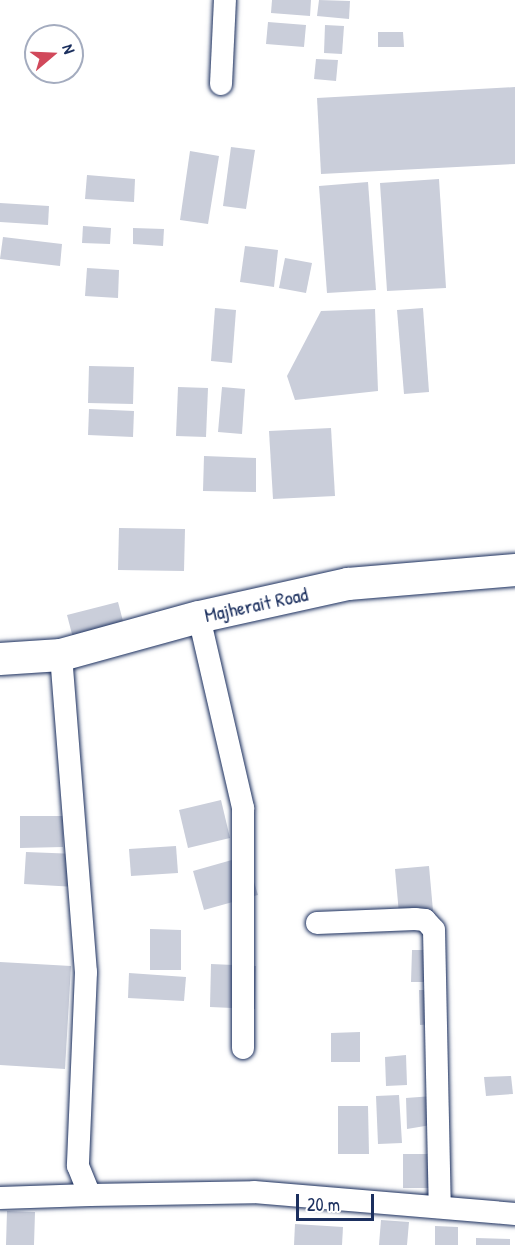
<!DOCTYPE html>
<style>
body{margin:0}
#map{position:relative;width:515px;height:1245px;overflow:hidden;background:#fff;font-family:"Patrick Hand",sans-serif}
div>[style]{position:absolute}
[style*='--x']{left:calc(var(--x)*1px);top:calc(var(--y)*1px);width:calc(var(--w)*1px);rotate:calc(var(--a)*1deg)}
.building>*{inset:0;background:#caceda}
.roads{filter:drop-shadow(0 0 2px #1b2f5e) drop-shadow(0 0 2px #1b2f5e)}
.street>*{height:22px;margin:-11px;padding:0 11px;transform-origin:11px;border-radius:11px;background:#fff}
.secondary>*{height:32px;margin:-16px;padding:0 16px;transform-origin:16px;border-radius:16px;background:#fff}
span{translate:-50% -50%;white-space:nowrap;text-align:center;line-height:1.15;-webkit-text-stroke:6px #fff;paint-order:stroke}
.street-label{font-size:20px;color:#1b2f5e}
.north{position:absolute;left:24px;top:24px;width:60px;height:60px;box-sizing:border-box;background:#fff;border:2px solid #a4acbf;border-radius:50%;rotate:71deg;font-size:16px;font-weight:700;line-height:24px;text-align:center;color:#1b2f5e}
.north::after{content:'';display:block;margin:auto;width:21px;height:27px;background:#d1495b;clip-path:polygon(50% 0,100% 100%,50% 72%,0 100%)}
.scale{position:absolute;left:296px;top:1194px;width:78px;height:27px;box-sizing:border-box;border:3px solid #1b2f5e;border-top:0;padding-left:8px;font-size:18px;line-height:21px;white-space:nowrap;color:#1b2f5e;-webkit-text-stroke:4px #fff;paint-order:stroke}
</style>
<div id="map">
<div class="building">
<div style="clip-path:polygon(272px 0,311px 0,310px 16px,271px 13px)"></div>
<div style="clip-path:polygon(319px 0,350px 1px,349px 19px,317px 16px)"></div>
<div style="clip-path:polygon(268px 22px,306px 25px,304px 47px,266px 44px)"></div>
<div style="clip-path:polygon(325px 25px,344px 26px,342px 54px,324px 53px)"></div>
<div style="clip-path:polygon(378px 32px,403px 32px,404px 47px,378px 47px)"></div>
<div style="clip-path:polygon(316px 59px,338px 60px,336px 81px,314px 79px)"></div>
<div style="clip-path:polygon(515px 87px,515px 164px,321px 174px,317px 98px)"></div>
<div style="clip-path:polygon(231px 147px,255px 150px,246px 209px,223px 206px)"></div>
<div style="clip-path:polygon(190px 151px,219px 156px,208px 224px,180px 220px)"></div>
<div style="clip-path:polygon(87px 175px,135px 179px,134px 202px,85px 199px)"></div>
<div style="clip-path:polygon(439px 179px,446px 288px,387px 291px,380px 183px)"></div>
<div style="clip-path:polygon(368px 182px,376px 290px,327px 293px,319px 186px)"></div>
<div style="clip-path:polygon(0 203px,49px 206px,48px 225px,0 222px)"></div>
<div style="clip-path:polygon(83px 226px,111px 228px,110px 244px,82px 243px)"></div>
<div style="clip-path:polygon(133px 228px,164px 229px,163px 246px,133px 244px)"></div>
<div style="clip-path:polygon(3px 237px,62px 244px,60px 266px,0 259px)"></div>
<div style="clip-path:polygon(245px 246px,278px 250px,274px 287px,240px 282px)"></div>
<div style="clip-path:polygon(285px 258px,312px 263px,306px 293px,279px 288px)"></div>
<div style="clip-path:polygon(87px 268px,119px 270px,118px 298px,85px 296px)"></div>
<div style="clip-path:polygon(215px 308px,236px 310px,232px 363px,211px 361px)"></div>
<div style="clip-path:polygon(423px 308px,429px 392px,404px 394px,397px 310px)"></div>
<div style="clip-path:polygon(375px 309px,378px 391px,295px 400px,287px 376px,321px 311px)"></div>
<div style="clip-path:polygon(89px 366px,134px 367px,133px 404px,88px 403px)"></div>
<div style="clip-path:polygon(178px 387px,208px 388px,206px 437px,176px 436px)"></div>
<div style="clip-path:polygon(222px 387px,245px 389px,242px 434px,218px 432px)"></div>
<div style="clip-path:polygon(89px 409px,134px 411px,133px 437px,88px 435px)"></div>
<div style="clip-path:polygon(331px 428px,335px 496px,273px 499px,269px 431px)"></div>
<div style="clip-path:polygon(204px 456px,256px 458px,256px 492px,203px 491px)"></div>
<div style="clip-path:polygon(119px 528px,185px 529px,184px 571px,118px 570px)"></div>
<div style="clip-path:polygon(118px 602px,124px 625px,73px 638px,67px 615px)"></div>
<div style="clip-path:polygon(221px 800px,230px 838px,188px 848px,179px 810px)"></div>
<div style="clip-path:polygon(20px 816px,63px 816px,63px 847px,20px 848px)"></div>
<div style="clip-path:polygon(176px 846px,178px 873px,131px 876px,129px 849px)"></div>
<div style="clip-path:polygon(26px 852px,77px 854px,76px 887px,24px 884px)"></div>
<div style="clip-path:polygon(246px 856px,258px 895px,204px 910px,193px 871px)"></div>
<div style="clip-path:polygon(429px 866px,433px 911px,399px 914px,395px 869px)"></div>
<div style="clip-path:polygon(150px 929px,181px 930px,181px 970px,150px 970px)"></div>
<div style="clip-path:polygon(412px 950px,428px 950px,428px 982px,411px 982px)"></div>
<div style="clip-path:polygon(0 962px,71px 966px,65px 1069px,0 1065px)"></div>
<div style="clip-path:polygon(211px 964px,256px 966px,255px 1009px,210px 1007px)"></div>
<div style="clip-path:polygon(129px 973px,186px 977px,184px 1001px,128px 998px)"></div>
<div style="clip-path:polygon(419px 990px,433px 990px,433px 1024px,420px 1025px)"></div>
<div style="clip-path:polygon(360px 1032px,360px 1062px,331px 1062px,331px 1033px)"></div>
<div style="clip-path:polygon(406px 1055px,407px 1085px,386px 1086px,385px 1057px)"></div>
<div style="clip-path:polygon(511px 1076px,513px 1094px,486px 1096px,484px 1077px)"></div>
<div style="clip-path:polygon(399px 1095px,402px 1143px,378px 1144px,376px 1096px)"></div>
<div style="clip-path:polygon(433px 1096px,437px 1124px,407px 1129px,406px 1098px)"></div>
<div style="clip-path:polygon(338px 1106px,368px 1106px,369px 1154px,338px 1154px)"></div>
<div style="clip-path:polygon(403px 1154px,431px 1154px,431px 1188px,403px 1188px)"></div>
<div style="clip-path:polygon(7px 1211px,35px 1212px,34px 1245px,6px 1245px)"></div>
<div style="clip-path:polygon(381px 1220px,409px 1222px,407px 1245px,379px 1245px)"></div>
<div style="clip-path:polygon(295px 1224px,343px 1227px,342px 1245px,294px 1245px)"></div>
<div style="clip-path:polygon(435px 1226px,458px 1227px,458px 1245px,435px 1245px)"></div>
<div style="clip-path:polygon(476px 1238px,510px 1239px,510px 1245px,476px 1245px)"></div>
</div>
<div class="roads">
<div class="street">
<div style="--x:221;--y:84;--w:84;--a:-87.3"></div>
<div style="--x:199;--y:617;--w:196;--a:77"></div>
<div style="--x:243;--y:808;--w:240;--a:90"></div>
<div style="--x:61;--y:655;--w:318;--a:85.5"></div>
<div style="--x:86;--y:972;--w:194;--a:92.4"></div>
<div style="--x:78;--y:1166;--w:31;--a:68"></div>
<div style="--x:90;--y:1195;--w:164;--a:-1"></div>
<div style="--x:254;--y:1192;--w:262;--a:4.8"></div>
<div style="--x:317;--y:923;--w:98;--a:-2.3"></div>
<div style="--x:415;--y:919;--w:10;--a:6"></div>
<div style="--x:425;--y:920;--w:13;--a:48"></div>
<div style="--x:434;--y:930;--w:277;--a:88.8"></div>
<div style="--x:0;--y:1198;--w:90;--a:-1.9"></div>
</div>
<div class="secondary">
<div style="--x:0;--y:659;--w:61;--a:-3.8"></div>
<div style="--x:61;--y:655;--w:143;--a:-15.4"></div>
<div style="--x:199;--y:617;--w:153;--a:-12.5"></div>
<div style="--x:348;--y:584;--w:168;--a:-4.8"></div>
</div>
</div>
<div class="street-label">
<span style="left:256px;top:604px;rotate:-12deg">Majherait Road</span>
</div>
<div class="north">N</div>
<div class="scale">20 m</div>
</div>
